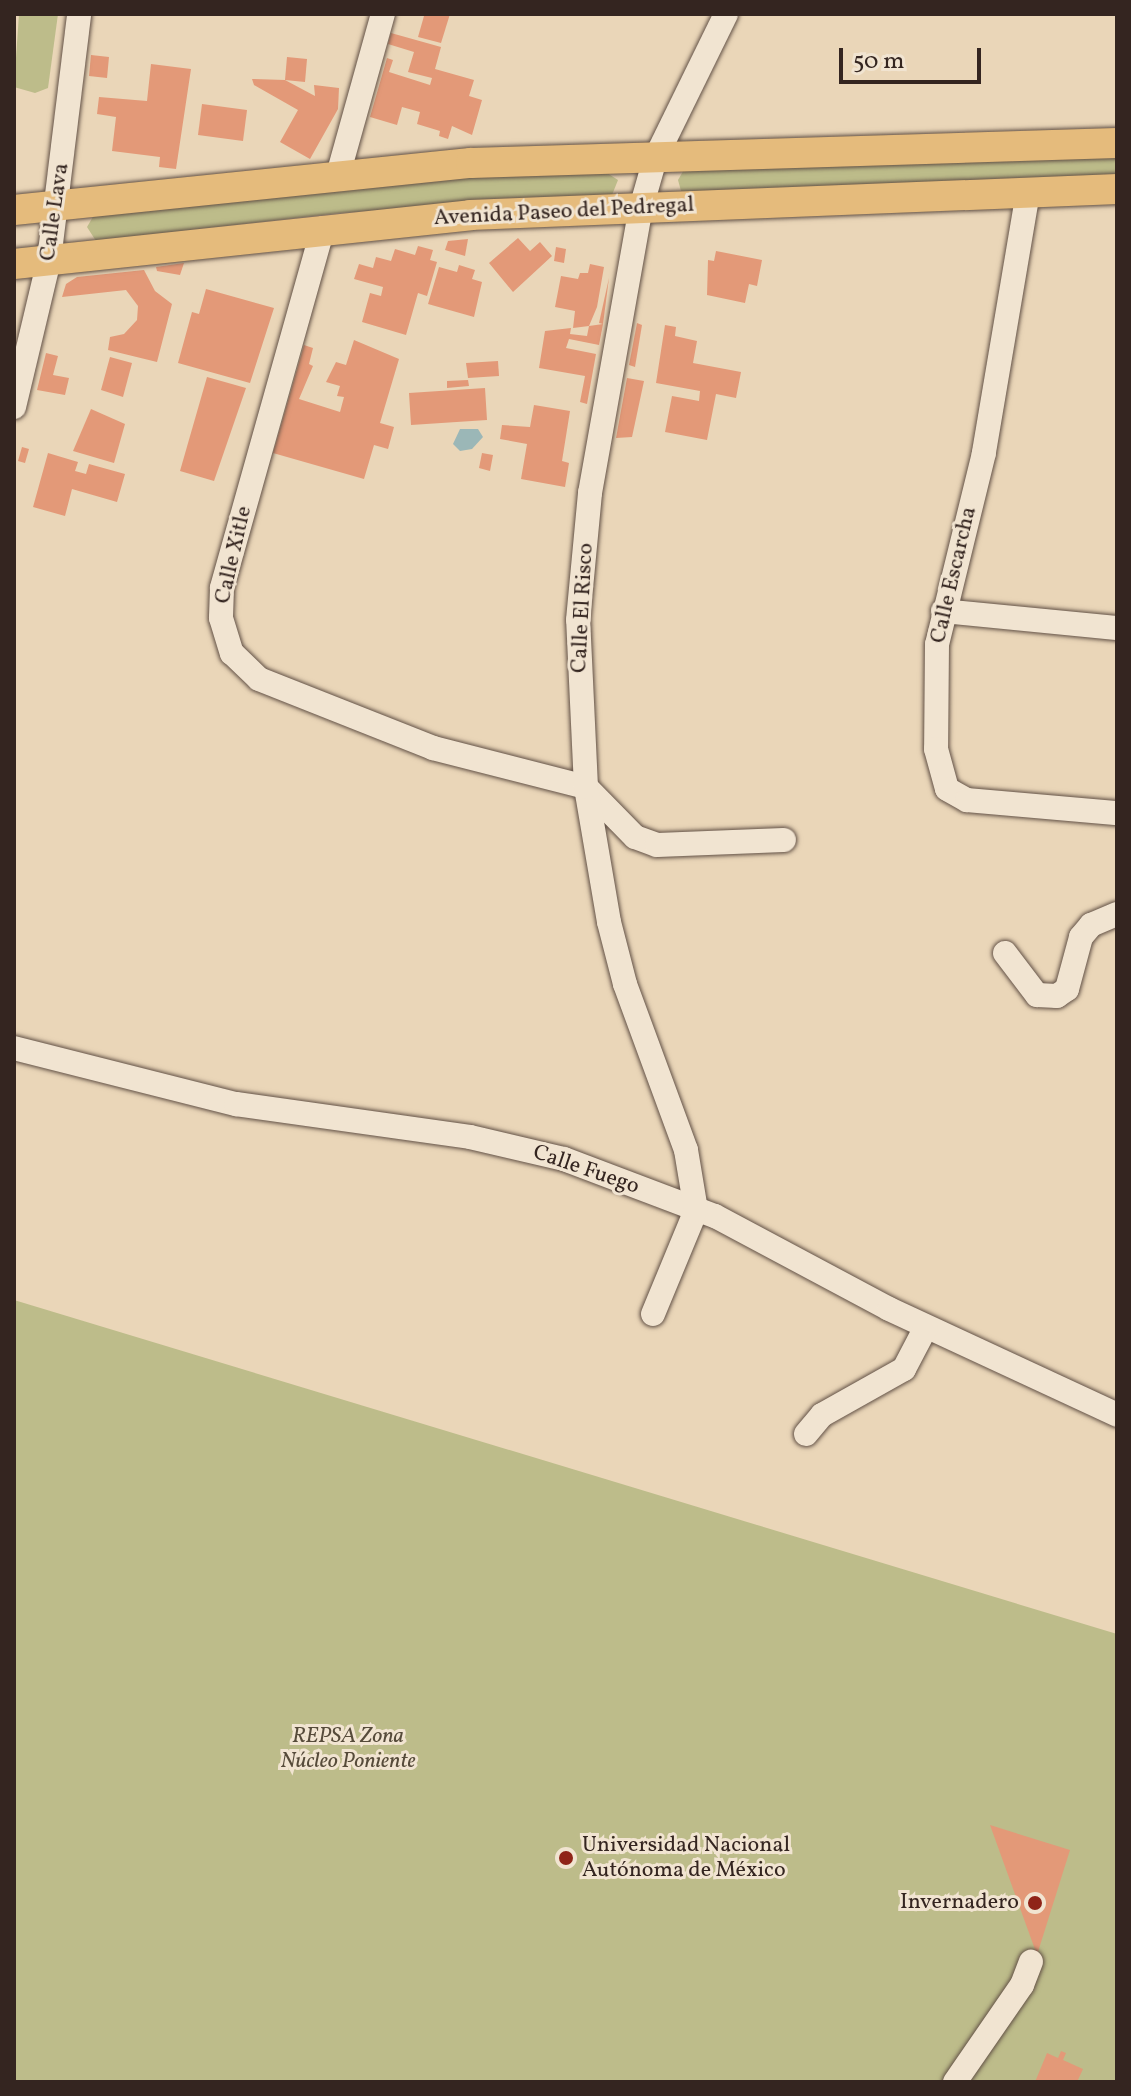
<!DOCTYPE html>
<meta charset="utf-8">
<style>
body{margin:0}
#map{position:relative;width:1131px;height:2096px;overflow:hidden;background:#ead6b8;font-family:Vollkorn,serif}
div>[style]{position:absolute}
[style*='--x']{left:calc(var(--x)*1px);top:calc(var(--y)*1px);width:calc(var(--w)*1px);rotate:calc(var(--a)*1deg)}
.green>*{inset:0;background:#bdbc8a}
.water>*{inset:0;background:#9bb7b7}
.building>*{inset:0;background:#e39978}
.roads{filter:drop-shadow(0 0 2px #625146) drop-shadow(0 0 2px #625146)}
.minor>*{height:24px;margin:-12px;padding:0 12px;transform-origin:12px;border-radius:12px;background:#f1e4d1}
.major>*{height:30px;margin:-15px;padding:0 15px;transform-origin:15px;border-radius:15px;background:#e5bb7c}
.dots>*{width:22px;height:22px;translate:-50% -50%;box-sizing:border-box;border:4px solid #f1e4d1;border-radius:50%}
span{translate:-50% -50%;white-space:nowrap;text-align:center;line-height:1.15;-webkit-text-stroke:6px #f1e4d1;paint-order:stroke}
.street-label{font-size:22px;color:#342520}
.park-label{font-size:22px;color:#564b3a;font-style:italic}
.poi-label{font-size:22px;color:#342520}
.left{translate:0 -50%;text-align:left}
.right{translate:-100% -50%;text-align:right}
.frame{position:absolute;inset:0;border:16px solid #342520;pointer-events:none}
.scale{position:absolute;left:839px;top:48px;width:142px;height:36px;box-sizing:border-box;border:4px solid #342520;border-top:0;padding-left:10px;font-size:24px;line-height:28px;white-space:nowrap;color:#342520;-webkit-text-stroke:6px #f1e4d1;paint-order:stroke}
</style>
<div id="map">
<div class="green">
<div style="clip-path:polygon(19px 14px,58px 14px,48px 88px,35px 93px,14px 87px)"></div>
<div style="clip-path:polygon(1117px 153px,1117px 182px,693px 194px,681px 191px,678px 180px,685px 168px)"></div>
<div style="clip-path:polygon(607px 173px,618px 180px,612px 195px,339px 213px,96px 241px,87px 227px,94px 215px,471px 176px)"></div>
<div style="clip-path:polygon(14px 1300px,1117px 1634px,1117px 2082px,14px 2082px)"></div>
</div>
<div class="water">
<div style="clip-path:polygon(460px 429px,478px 429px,483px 437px,472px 449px,460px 451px,453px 444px)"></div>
</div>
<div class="building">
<div style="clip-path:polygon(432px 14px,450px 14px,441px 43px,418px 37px,424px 16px)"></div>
<div style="clip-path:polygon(391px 33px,441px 47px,435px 69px,474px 80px,469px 96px,482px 100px,472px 135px,452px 126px,448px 139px,439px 136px,440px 131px,417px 124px,420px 112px,402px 107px,397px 125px,370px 117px,387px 58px,393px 60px,389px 72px,430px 85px,432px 78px,408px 72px,414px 52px,388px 44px)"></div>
<div style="clip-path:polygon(91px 55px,109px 57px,107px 78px,89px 76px)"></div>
<div style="clip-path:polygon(287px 57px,307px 59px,305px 82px,285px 80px)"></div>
<div style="clip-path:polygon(151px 64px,191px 69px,176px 169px,159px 167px,160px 157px,112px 151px,116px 117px,97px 114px,99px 97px,147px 101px)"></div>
<div style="clip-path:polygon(252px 79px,285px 80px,315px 96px,314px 85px,339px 88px,338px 109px,310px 159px,280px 142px,298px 110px,254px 85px)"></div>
<div style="clip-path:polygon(202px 104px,247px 110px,243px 141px,198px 135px)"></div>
<div style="clip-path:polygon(518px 238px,530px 251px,540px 242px,552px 256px,513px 292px,489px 263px)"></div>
<div style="clip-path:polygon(468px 239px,465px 256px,445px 250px,448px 241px)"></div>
<div style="clip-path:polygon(418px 246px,433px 250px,430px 260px,437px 262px,427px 296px,418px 293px,406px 335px,362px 322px,370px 293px,381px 296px,383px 287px,354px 279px,359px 264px,373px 268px,376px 257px,391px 261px,395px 249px,415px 255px)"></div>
<div style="clip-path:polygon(556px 247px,566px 249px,564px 263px,554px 261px)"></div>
<div style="clip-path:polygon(716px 251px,762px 260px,757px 286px,749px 284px,745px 303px,707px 295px,708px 260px,714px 261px)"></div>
<div style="clip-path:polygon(184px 263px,180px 275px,157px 271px,156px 267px)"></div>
<div style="clip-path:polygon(590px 264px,604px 267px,597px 307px,589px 326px,573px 328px,575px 311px,555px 307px,561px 276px,578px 279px,580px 273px,588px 273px)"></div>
<div style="clip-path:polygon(459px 265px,475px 270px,472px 279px,482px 282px,474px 317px,428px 304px,439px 267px,457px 272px)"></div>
<div style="clip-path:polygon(144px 270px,155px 291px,172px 304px,157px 362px,108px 350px,110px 337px,124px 334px,137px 320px,138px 306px,126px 290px,62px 297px,66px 284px,77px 277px)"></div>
<div style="clip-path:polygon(609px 278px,603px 324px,599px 323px)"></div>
<div style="clip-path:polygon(206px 289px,274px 308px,250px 383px,178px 363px,192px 312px,199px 314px)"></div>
<div style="clip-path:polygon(637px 323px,642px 325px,635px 367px,629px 365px)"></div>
<div style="clip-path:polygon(603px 324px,599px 345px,569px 339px,566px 348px,596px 354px,587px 404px,580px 402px,585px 376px,539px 368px,545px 331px,571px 328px,570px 334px,587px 336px,589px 326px)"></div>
<div style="clip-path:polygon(665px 325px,676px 327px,675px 336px,697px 341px,693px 363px,741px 372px,736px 398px,716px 394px,707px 440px,665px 432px,672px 396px,699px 401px,700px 391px,656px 383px)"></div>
<div style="clip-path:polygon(354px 340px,399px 359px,380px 423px,394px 427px,388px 449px,374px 445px,364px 479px,273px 453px,304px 345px,313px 348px,309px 364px,313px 366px,299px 399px,340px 412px,344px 397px,337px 396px,340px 386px,326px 382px,336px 362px,346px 365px)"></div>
<div style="clip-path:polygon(46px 353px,58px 356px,53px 375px,69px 378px,65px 395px,37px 390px)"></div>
<div style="clip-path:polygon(110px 357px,132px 363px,123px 397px,101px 390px)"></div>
<div style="clip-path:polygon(498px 361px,499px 376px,468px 378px,466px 363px)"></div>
<div style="clip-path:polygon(207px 377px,246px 388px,214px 481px,180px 471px)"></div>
<div style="clip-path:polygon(627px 378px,644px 381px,632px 437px,616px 438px)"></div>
<div style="clip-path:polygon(468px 380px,469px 386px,447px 388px,447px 381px)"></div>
<div style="clip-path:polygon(485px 388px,487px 420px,411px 425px,409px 393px)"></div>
<div style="clip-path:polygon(534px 405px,570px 411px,562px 461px,569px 463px,565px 487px,521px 479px,527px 444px,500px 439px,502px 425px,530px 427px)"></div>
<div style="clip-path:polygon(91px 409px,125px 424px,114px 463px,73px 451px)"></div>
<div style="clip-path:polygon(22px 447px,29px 449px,25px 463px,18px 461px)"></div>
<div style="clip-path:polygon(48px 453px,78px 462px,75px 471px,86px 474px,89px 464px,125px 474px,117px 502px,72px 489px,65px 516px,33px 507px)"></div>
<div style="clip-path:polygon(482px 453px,493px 455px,490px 471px,479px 468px)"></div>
<div style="clip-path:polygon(990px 1825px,1070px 1850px,1037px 1955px)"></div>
<div style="clip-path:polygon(1061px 2051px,1066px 2053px,1063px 2060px,1083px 2069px,1077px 2082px,1035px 2082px,1047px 2053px,1058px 2058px)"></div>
</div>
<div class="roads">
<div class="minor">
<div style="--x:338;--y:175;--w:167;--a:-74.4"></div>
<div style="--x:1028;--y:192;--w:265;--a:99.6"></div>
<div style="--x:984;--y:453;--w:197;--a:103.8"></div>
<div style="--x:937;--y:644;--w:105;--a:90.5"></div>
<div style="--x:936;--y:749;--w:41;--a:74.6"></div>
<div style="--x:947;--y:789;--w:23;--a:29"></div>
<div style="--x:967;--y:800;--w:151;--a:5"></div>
<div style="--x:323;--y:228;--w:374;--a:105.7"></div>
<div style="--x:222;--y:588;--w:30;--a:92"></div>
<div style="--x:221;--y:618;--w:37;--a:73"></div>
<div style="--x:232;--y:653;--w:37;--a:44"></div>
<div style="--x:259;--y:679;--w:187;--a:21.6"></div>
<div style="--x:433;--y:748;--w:158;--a:14.3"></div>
<div style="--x:586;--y:787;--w:70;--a:45.6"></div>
<div style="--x:635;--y:837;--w:23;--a:20"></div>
<div style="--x:657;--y:845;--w:127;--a:-2.3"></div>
<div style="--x:14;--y:407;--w:151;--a:-76.6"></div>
<div style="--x:49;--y:260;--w:248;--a:-83"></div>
<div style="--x:943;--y:611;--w:175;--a:5.6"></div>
<div style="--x:1005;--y:953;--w:53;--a:52.7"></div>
<div style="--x:1037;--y:995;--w:20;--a:3"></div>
<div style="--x:1057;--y:996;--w:12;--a:-35"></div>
<div style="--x:1067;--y:989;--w:54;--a:-74.9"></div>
<div style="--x:1081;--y:937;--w:16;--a:-50"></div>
<div style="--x:1091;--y:925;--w:28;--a:-23"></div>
<div style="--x:14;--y:1048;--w:229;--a:14.2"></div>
<div style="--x:236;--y:1104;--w:236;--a:8"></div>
<div style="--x:470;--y:1137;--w:97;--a:13.2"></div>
<div style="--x:564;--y:1159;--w:161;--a:20.7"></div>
<div style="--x:715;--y:1216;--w:197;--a:28.1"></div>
<div style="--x:889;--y:1309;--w:251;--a:24.9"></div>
<div style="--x:653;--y:1314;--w:113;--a:-67.5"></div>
<div style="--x:696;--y:1210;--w:61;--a:-99.5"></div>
<div style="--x:686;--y:1150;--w:177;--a:-110.2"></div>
<div style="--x:625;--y:984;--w:64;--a:-104.5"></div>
<div style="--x:609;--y:922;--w:137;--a:-99.7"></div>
<div style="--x:586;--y:787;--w:167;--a:-92.7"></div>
<div style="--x:578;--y:620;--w:128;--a:-84.6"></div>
<div style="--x:590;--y:493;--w:290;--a:-79.9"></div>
<div style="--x:641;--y:208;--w:51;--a:-74.1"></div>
<div style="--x:655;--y:159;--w:161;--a:-63.9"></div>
<div style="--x:806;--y:1434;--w:25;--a:-50"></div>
<div style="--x:822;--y:1415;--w:94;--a:-29.3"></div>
<div style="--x:904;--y:1369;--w:47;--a:-62.4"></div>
<div style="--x:955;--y:2082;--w:118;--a:-55.4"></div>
<div style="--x:1022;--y:1985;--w:25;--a:-69"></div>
</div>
<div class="major">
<div style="--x:14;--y:210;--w:459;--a:-5.9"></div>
<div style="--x:471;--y:163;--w:646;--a:-1.77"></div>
<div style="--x:14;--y:264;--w:459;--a:-6.1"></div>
<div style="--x:470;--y:215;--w:648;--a:-2.3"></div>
</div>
</div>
<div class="dots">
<div style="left:566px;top:1858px;background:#8f2418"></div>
<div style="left:1035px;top:1903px;background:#8f2418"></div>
</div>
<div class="street-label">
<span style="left:55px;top:212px;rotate:-82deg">Calle Lava</span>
<span style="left:564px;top:212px;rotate:-3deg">Avenida Paseo del Pedregal</span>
<span style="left:234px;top:555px;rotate:-77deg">Calle Xitle</span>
<span style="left:954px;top:575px;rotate:-77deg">Calle Escarcha</span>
<span style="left:583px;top:608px;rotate:-87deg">Calle El Risco</span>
<span style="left:586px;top:1170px;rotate:19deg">Calle Fuego</span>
</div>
<div class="park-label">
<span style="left:348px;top:1749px">REPSA Zona<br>Núcleo Poniente</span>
</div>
<div class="poi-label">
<span class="left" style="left:582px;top:1858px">Universidad Nacional<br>Autónoma de México</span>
<span class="right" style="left:1019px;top:1903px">Invernadero</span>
</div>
<div class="frame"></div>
<div class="scale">50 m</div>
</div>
